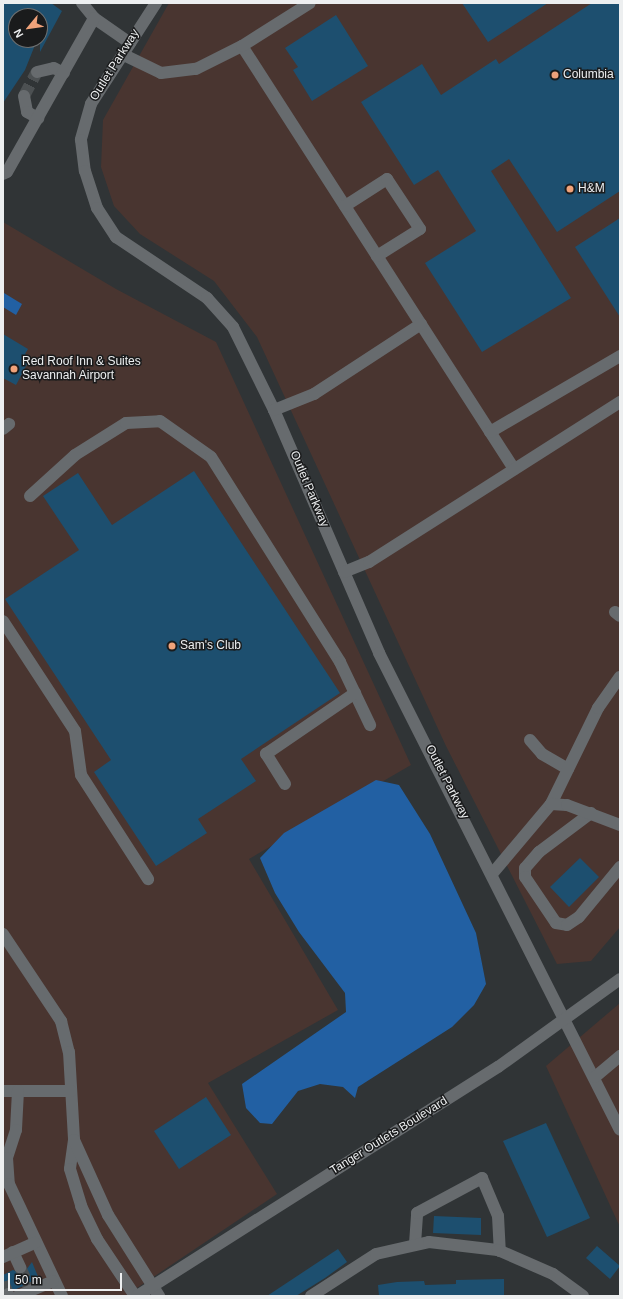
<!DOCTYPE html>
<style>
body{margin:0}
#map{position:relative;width:623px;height:1299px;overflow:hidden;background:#303436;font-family:Helvetica,sans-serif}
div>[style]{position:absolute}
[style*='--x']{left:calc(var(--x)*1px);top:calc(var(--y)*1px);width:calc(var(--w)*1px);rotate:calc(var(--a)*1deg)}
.commercial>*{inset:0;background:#493530}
.water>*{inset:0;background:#2260a3}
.building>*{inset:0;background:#1d4f6f}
.minor-tunnel>*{height:12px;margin-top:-6px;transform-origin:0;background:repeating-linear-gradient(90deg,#4c5052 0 12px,transparent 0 18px)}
.minor>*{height:12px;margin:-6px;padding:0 6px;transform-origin:6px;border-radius:6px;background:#676b6e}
.dots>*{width:11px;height:11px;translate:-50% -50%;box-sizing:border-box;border:2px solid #1a1b1c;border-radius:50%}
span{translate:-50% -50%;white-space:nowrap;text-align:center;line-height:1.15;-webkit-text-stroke:3px #1a1b1c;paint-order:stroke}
.street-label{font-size:12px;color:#edeff0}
.poi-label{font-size:12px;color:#edeff0}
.left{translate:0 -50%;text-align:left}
.frame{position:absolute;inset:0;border:4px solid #edeff0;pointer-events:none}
.north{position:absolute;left:8px;top:8px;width:40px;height:40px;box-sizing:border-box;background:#1a1b1c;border:1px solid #6e7071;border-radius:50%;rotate:241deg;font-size:11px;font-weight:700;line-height:16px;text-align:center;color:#edeff0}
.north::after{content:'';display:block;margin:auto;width:14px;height:18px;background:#f0a27a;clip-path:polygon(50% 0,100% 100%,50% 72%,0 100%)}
.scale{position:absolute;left:8px;top:1273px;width:114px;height:18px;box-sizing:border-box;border:2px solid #edeff0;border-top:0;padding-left:5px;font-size:12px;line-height:14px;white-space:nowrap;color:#edeff0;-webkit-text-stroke:3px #1a1b1c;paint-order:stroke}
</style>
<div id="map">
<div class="commercial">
<div style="clip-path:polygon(169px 3px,620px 3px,620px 927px,591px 961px,557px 964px,446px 746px,257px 337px,214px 281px,140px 234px,114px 206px,101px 167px,103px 120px)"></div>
<div style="clip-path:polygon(3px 222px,116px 289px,216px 342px,411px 765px,249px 859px,338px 1010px,208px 1083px,277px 1194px,125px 1296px,3px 1296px)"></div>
<div style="clip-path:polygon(620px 1003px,620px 1227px,546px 1066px)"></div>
</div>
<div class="water">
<div style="clip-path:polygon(4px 293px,22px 304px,16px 315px,3px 307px)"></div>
<div style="clip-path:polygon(376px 780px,399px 785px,430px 834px,476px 933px,486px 984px,474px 1005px,452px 1027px,358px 1087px,355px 1098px,343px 1087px,320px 1084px,298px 1091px,272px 1124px,260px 1123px,246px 1108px,242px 1084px,346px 1012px,345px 993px,299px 932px,275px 893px,260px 858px,284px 833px)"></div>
</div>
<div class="building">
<div style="clip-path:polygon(3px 3px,51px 3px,62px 11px,40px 52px,40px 16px,16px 16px,16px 40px,37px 40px,25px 70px,3px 103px)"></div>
<div style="clip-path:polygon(462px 3px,548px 3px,488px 42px)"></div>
<div style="clip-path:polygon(592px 3px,620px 3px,620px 191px,557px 232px,509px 159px,491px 171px,571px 298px,482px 352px,425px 263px,476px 231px,438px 170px,414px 185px,361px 102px,422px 64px,441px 95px,496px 59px,499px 64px)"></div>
<div style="clip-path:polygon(336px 15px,368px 66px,312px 101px,293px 70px,298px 67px,285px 48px)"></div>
<div style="clip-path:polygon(620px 218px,620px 317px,575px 247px)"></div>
<div style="clip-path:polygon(3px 334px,28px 349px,25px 354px,31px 357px,16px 385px,3px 378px)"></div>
<div style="clip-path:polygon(194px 471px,340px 693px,241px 759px,256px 781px,198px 819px,207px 833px,156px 866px,94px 772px,111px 760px,5px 599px,79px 550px,43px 496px,78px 473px,112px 525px)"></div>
<div style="clip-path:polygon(580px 858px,599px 877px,569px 907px,550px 887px)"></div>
<div style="clip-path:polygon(206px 1097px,231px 1135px,179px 1169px,154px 1131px)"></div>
<div style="clip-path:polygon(546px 1123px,590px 1218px,547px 1237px,503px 1141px)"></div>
<div style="clip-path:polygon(434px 1216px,481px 1218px,481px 1235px,433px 1233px)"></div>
<div style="clip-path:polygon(597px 1246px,620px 1266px,610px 1279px,586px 1258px)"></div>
<div style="clip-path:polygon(338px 1249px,347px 1262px,325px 1278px,296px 1296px,267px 1296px)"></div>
<div style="clip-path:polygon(32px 1262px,39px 1279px,14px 1290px,3px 1289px,3px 1275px,13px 1270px,23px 1274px)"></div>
<div style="clip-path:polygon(504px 1279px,504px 1296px,379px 1296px,378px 1285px,397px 1282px,424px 1281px,425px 1285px,456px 1284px,456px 1280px)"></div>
</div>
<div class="minor-tunnel">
<div style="--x:24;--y:96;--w:27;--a:-62"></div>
<div style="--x:20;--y:1267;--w:20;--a:66"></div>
<div style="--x:3;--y:1282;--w:13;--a:67"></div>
</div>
<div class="minor">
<div style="--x:82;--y:3;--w:19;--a:51"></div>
<div style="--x:94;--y:18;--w:44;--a:34.8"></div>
<div style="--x:156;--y:3;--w:120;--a:122.8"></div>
<div style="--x:91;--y:104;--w:37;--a:106"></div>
<div style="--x:81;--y:140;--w:31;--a:83"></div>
<div style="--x:85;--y:171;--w:39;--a:72"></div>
<div style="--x:97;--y:208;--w:35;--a:57"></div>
<div style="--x:116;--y:237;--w:110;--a:33.8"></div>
<div style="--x:207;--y:298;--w:39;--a:48"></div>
<div style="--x:233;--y:327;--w:93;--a:63.7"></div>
<div style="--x:274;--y:410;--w:265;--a:66.6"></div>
<div style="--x:379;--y:653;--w:534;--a:63.2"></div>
<div style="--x:242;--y:46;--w:503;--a:57.26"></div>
<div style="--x:124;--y:55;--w:41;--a:25.9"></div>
<div style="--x:161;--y:73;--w:35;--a:-7"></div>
<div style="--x:196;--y:69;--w:51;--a:-26.6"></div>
<div style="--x:242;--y:46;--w:80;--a:-32.3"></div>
<div style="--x:37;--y:72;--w:17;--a:-13"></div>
<div style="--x:54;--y:68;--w:11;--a:27"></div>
<div style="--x:24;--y:96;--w:16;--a:79"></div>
<div style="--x:27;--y:112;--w:13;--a:29"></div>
<div style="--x:3;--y:174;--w:4;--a:-27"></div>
<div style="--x:7;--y:172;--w:177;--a:-60.5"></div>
<div style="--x:345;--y:206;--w:50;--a:-32.7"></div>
<div style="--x:387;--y:179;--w:60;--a:56.6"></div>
<div style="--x:420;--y:229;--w:51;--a:147.9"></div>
<div style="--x:274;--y:410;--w:43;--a:-21.8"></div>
<div style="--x:314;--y:394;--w:128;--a:-33.2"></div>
<div style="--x:3;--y:429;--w:8;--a:-40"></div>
<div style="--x:490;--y:432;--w:151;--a:-30.3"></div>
<div style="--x:30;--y:496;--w:61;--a:-42.3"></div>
<div style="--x:75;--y:455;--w:60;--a:-32.1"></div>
<div style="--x:126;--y:423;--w:34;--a:-3"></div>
<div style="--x:160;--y:421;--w:62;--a:35.2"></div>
<div style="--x:211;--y:457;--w:242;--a:57.8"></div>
<div style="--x:340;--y:662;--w:70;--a:64.5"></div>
<div style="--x:344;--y:572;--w:27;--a:-22"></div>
<div style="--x:369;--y:562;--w:298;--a:-32.5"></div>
<div style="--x:615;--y:612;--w:6;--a:39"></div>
<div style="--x:3;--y:621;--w:131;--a:56.8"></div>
<div style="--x:75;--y:731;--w:44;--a:82.2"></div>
<div style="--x:81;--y:775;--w:124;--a:57.2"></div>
<div style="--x:530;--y:740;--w:18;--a:49"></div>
<div style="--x:542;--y:754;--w:30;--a:30"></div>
<div style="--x:285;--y:784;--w:36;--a:-122"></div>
<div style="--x:266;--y:754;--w:108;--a:-34.4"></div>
<div style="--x:551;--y:804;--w:107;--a:-63.9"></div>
<div style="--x:598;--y:708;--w:38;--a:-55"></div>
<div style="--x:591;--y:813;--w:65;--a:143.1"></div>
<div style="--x:539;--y:852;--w:21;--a:131"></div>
<div style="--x:525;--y:868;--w:9;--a:90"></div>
<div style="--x:525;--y:877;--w:55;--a:56"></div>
<div style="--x:556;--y:923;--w:11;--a:10"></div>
<div style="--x:567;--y:925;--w:14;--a:-34"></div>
<div style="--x:579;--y:917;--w:65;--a:-50.6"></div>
<div style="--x:492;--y:874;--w:92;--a:-49.9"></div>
<div style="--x:551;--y:804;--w:16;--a:4"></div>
<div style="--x:567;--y:805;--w:57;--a:20.7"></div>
<div style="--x:3;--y:934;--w:105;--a:56.3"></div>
<div style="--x:61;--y:1021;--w:32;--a:76"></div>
<div style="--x:69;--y:1052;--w:88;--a:86.7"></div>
<div style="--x:74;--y:1140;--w:29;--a:98"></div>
<div style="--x:70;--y:1169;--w:39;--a:73"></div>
<div style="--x:81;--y:1206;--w:37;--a:64"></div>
<div style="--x:97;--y:1239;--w:69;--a:56.3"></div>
<div style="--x:595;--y:1077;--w:33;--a:-40"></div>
<div style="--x:3;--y:1091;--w:68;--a:0"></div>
<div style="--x:18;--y:1091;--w:39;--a:93"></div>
<div style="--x:16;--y:1130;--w:29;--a:108"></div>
<div style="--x:7;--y:1158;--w:26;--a:86"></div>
<div style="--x:9;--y:1184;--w:124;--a:64.7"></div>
<div style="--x:74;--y:1140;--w:82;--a:65.6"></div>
<div style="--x:108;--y:1215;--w:96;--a:57.8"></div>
<div style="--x:415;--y:1244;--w:31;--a:-86"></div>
<div style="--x:417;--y:1213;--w:74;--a:-28.3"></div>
<div style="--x:482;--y:1178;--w:41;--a:67.2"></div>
<div style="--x:498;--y:1216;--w:35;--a:87"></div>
<div style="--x:13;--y:1252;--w:17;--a:65"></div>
<div style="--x:3;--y:1257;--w:35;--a:-24"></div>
<div style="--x:8;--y:1294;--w:2;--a:63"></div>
<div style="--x:18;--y:1296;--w:38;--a:-23"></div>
<div style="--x:137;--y:1296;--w:428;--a:-32.4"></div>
<div style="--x:498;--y:1067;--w:150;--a:-35.8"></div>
<div style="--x:311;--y:1296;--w:77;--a:-32.9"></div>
<div style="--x:376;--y:1254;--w:54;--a:-12.8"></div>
<div style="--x:429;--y:1242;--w:69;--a:6.6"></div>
<div style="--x:498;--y:1250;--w:60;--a:23.6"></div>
<div style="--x:553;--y:1274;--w:37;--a:36"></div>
</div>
<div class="dots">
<div style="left:555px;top:75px;background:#f0a27a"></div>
<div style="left:570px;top:189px;background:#f0a27a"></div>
<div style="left:14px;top:369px;background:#f0a27a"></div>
<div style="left:172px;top:646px;background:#f0a27a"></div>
</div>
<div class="street-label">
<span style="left:115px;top:65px;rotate:-58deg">Outlet Parkway</span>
<span style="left:309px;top:489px;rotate:67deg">Outlet Parkway</span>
<span style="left:447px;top:782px;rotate:63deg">Outlet Parkway</span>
<span style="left:389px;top:1136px;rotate:-32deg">Tanger Outlets Boulevard</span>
</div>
<div class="poi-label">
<span class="left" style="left:563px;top:75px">Columbia</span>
<span class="left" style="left:578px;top:189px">H&amp;M</span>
<span class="left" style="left:22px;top:369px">Red Roof Inn &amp; Suites<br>Savannah Airport</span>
<span class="left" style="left:180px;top:646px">Sam's Club</span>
</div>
<div class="frame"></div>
<div class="north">N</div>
<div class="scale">50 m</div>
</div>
